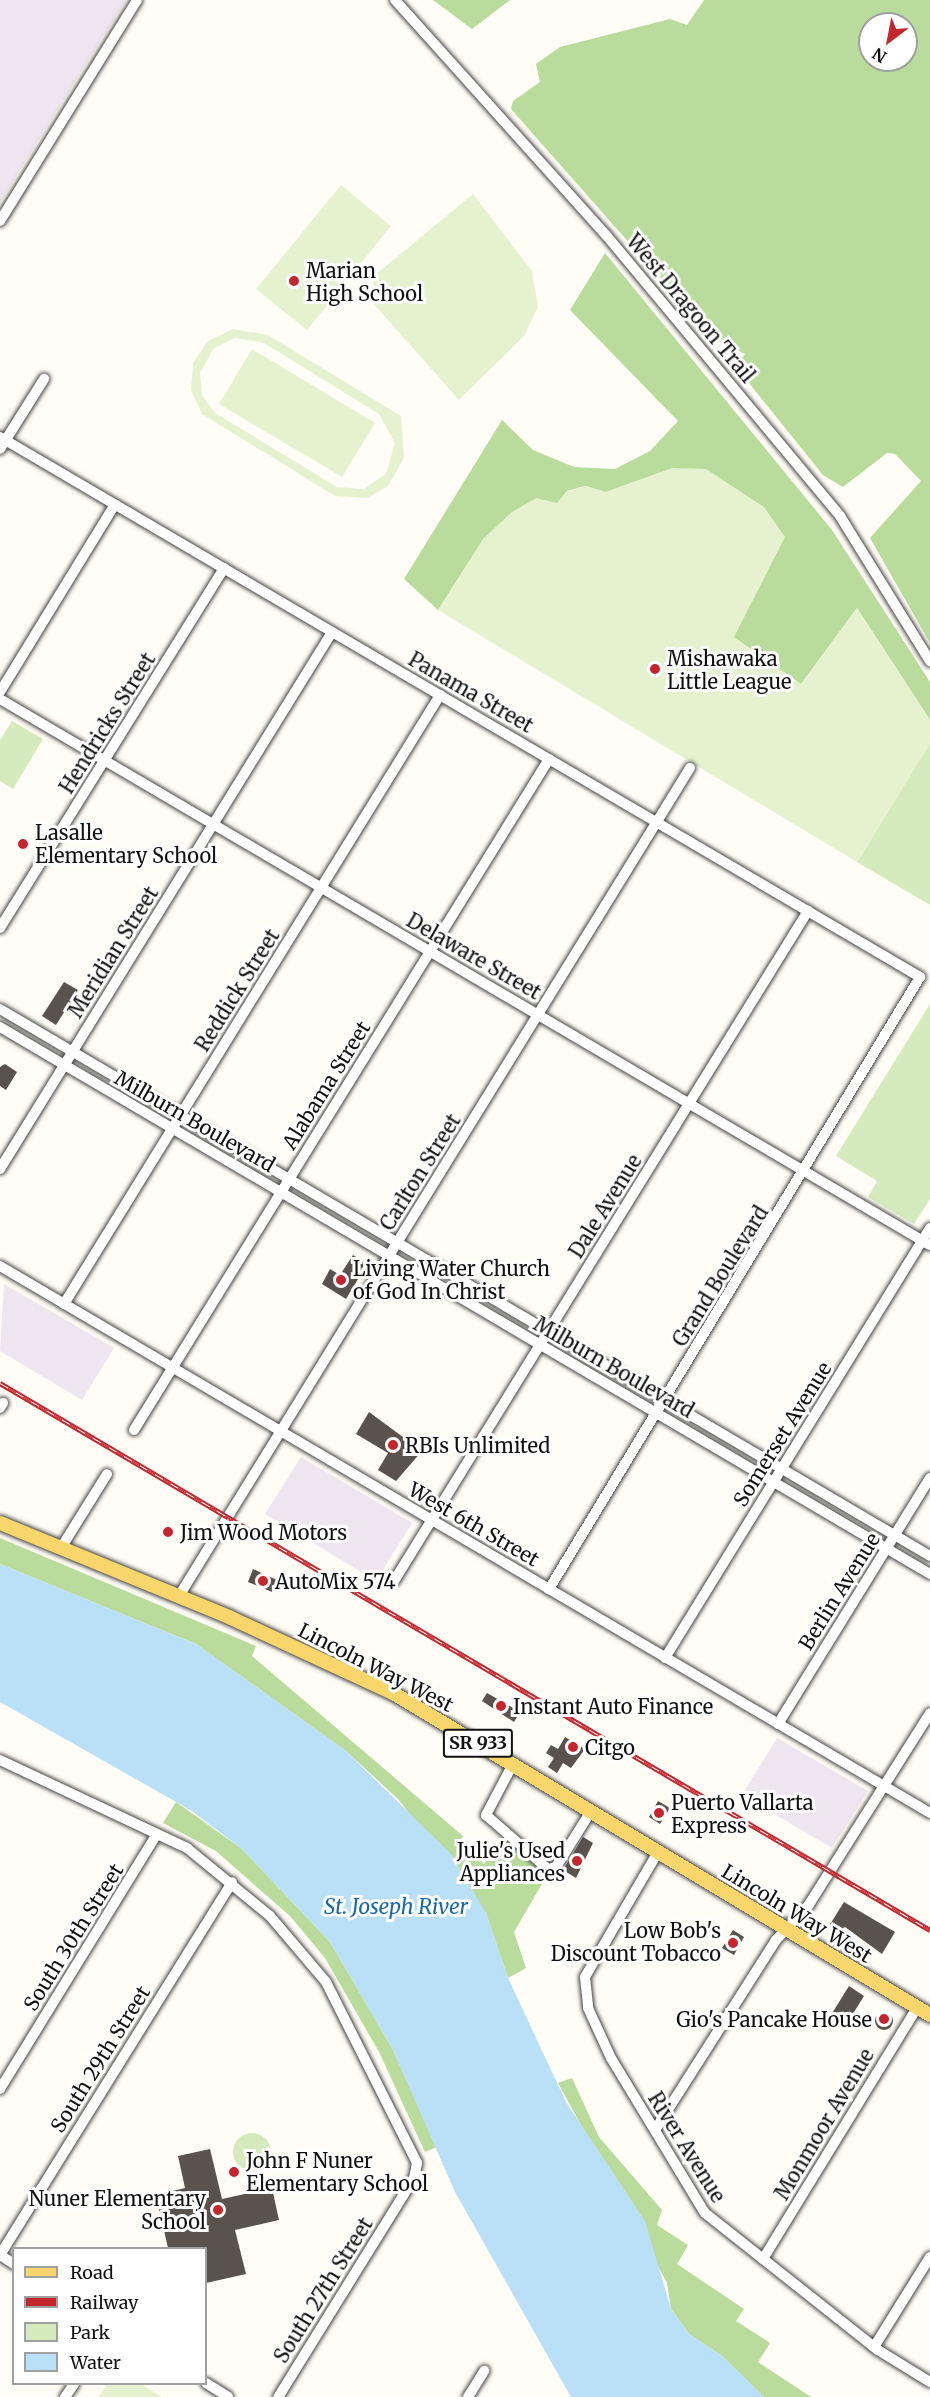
<!DOCTYPE html>
<style>
body{margin:0}
#map{position:relative;width:930px;height:2397px;overflow:hidden;background:#fffdf5;font-family:Merriweather,serif}
div>[style]{position:absolute}
[style*='--x']{left:calc(var(--x)*1px);top:calc(var(--y)*1px);width:calc(var(--w)*1px);rotate:calc(var(--a)*1deg)}
.industrial>*{inset:0;background:#eee6ef}
.green>*{inset:0;background:#d5ebbd}
.round{border-radius:50%}
.forest>*{inset:0;background:#b9dc9c}
.pitch>*{inset:0;background:#e6f2cf}
.water>*{inset:0;background:#b9e0f7}
.building>*{inset:0;background:#5a524d}
.roads{filter:drop-shadow(0 0 2px #444) drop-shadow(0 0 2px #444)}
.minor>*{height:10px;margin:-5px;padding:0 5px;transform-origin:5px;border-radius:5px;background:#fff}
.major>*{height:14px;margin:-7px;padding:0 7px;transform-origin:7px;border-radius:7px;background:#f9d66b}
.rail>*{height:5px;margin-top:-2.5px;transform-origin:0;background:repeating-linear-gradient(90deg,#fff 0 9px,#c4262e 0 18px);box-sizing:border-box;border-block:2px solid #c4262e}
.dots>*{width:16px;height:16px;translate:-50% -50%;box-sizing:border-box;border:3px solid #fff;border-radius:50%}
span{translate:-50% -50%;white-space:nowrap;text-align:center;line-height:1.15;-webkit-text-stroke:6px #fff;paint-order:stroke}
.shield-label span{padding:2px 4px;background:#fff;border:2px solid;border-radius:4px;-webkit-text-stroke-width:0}
.shield-label{font-size:18px;color:#111;font-weight:700}
.poi-label{font-size:20px;color:#111}
.left{translate:0 -50%;text-align:left}
.right{translate:-100% -50%;text-align:right}
.street-label{font-size:20px;color:#111}
.water-label{font-size:21px;color:#1768a6;font-style:italic}
.legend{position:absolute;left:12px;top:2247px;width:195px;height:138px;box-sizing:border-box;background:#fff;border:2px solid #a0a0a0;margin:0;padding:8px 10px;list-style:none;font-size:18px;color:#111}
.legend li{display:flex;align-items:center;gap:12px;height:30px}
.legend b{width:30px;border:2px solid #a0a0a0}
.north{position:absolute;left:858px;top:12px;width:60px;height:60px;box-sizing:border-box;background:#fff;border:2px solid #a0a0a0;border-radius:50%;rotate:212deg;font-size:16px;font-weight:700;line-height:24px;text-align:center;color:#111}
.north::after{content:'';display:block;margin:auto;width:21px;height:27px;background:#c4262e;clip-path:polygon(50% 0,100% 100%,50% 72%,0 100%)}
</style>
<div id="map">
<div class="industrial">
<div style="clip-path:polygon(0 0,126px 0,0 202px)"></div>
<div style="clip-path:polygon(4px 1284px,114px 1348px,82px 1400px,0 1351px)"></div>
<div style="clip-path:polygon(301px 1457px,412px 1523px,376px 1581px,265px 1514px)"></div>
<div style="clip-path:polygon(777px 1738px,868px 1791px,832px 1848px,742px 1795px)"></div>
</div>
<div class="green">
<div style="clip-path:polygon(12px 721px,43px 739px,13px 789px,0 781px,0 740px)"></div>
<div style="clip-path:polygon(930px 743px,930px 905px,857px 862px)"></div>
<div style="clip-path:polygon(930px 1004px,930px 1199px,914px 1224px,868px 1197px,877px 1181px,836px 1156px)"></div>
<div class="round" style="left:233px;top:2133px;width:38px;height:38px"></div>
</div>
<div class="forest">
<div style="clip-path:polygon(433px 0,510px 0,472px 29px)"></div>
<div style="clip-path:polygon(evenodd,704px 0,930px 0,930px 643px,870px 538px,921px 481px,895px 454px,887px 453px,843px 487px,823px 475px,736px 367px,745px 354px,715px 340px,511px 109px,513px 101px,540px 82px,536px 64px,560px 47px,670px 19px,687px 25px,704px 0,870px 24px,906px 24px,906px 60px,870px 60px,870px 24px)"></div>
<div style="clip-path:polygon(605px 253px,832px 530px,930px 682px,930px 720px,857px 608px,801px 684px,733px 637px,735px 629px,673px 468px,606px 492px,585px 486px,567px 491px,558px 503px,484px 538px,438px 610px,404px 579px,502px 420px,533px 450px,574px 467px,615px 469px,650px 451px,678px 421px,570px 310px)"></div>
<div style="clip-path:polygon(0 1538px,256px 1646px,252px 1656px,463px 1836px,460px 1841px,484px 1864px,503px 1837px,549px 1872px,514px 1932px,526px 1968px,508px 1978px,486px 1913px,398px 1799px,346px 1751px,196px 1644px,0 1564px)"></div>
<div style="clip-path:polygon(176px 1802px,242px 1849px,330px 1942px,392px 2048px,437px 2147px,425px 2152px,379px 2052px,325px 1958px,290px 1916px,216px 1851px,163px 1823px)"></div>
<div style="clip-path:polygon(572px 2078px,599px 2137px,662px 2210px,657px 2225px,688px 2245px,677px 2264px,744px 2309px,736px 2321px,770px 2343px,758px 2362px,811px 2397px,764px 2397px,722px 2356px,689px 2334px,671px 2309px,667px 2283px,558px 2083px)"></div>
</div>
<div class="pitch">
<div style="clip-path:polygon(341px 185px,391px 226px,307px 330px,256px 289px)"></div>
<div style="clip-path:polygon(473px 194px,532px 271px,538px 307px,524px 336px,459px 400px,372px 302px,374px 276px)"></div>
<div style="clip-path:polygon(evenodd,233px 329px,268px 335px,401px 416px,404px 458px,388px 486px,367px 498px,335px 496px,202px 414px,191px 390px,193px 363px,208px 341px,233px 329px,235px 338px,264px 343px,379px 414px,395px 443px,386px 474px,364px 489px,337px 487px,215px 413px,202px 395px,200px 373px,214px 348px,235px 338px)"></div>
<div style="clip-path:polygon(252px 349px,375px 423px,342px 477px,219px 404px)"></div>
<div style="clip-path:polygon(673px 468px,706px 469px,764px 507px,785px 537px,734px 637px,801px 684px,857px 608px,930px 720px,930px 743px,857px 862px,438px 610px,484px 538px,512px 512px,536px 498px,557px 503px,567px 491px,585px 486px,606px 492px)"></div>
<div style="clip-path:polygon(107px 2384px,141px 2384px,162px 2397px,99px 2397px)"></div>
</div>
<div class="water">
<div style="clip-path:polygon(0 1564px,196px 1644px,346px 1751px,451px 1854px,486px 1913px,508px 1978px,566px 2102px,645px 2221px,671px 2309px,689px 2334px,722px 2356px,764px 2397px,571px 2397px,455px 2192px,392px 2048px,330px 1942px,242px 1849px,192px 1811px,0 1702px)"></div>
</div>
<div class="building">
<div style="clip-path:polygon(64px 982px,78px 990px,56px 1025px,42px 1016px)"></div>
<div style="clip-path:polygon(5px 1064px,17px 1072px,6px 1090px,0 1086px,0 1067px)"></div>
<div style="clip-path:polygon(353px 1255px,367px 1264px,346px 1299px,322px 1284px,330px 1269px,340px 1275px)"></div>
<div style="clip-path:polygon(369px 1412px,422px 1451px,396px 1481px,378px 1470px,388px 1453px,356px 1434px)"></div>
<div style="clip-path:polygon(253px 1569px,277px 1580px,272px 1592px,248px 1582px)"></div>
<div style="clip-path:polygon(487px 1693px,520px 1712px,514px 1722px,482px 1701px)"></div>
<div style="clip-path:polygon(565px 1737px,585px 1749px,571px 1768px,563px 1763px,557px 1773px,548px 1767px,554px 1758px,546px 1753px,551px 1745px,558px 1749px)"></div>
<div style="clip-path:polygon(658px 1801px,670px 1808px,660px 1824px,649px 1817px)"></div>
<div style="clip-path:polygon(583px 1837px,593px 1843px,576px 1878px,563px 1870px)"></div>
<div style="clip-path:polygon(844px 1902px,895px 1932px,882px 1954px,845px 1927px,841px 1933px,829px 1926px)"></div>
<div style="clip-path:polygon(733px 1930px,744px 1937px,734px 1955px,722px 1948px)"></div>
<div style="clip-path:polygon(849px 1986px,864px 1996px,846px 2025px,831px 2015px)"></div>
<div class="round" style="left:875px;top:2012px;width:18px;height:18px"></div>
<div style="clip-path:polygon(210px 2149px,222px 2199px,272px 2188px,279px 2220px,235px 2230px,246px 2274px,206px 2283px,206px 2248px,168px 2248px,156px 2195px,185px 2188px,178px 2156px)"></div>
</div>
<div class="roads">
<div class="minor">
<div style="--x:395;--y:0;--w:316;--a:48.1"></div>
<div style="--x:606;--y:235;--w:366;--a:50.2"></div>
<div style="--x:840;--y:516;--w:171;--a:58.2"></div>
<div style="--x:0;--y:221;--w:260;--a:-58.2"></div>
<div style="--x:0;--y:437;--w:1067;--a:30.41"></div>
<div style="--x:920;--y:977;--w:716;--a:121.22"></div>
<div style="--x:0;--y:449;--w:83;--a:-57.8"></div>
<div style="--x:0;--y:692;--w:220;--a:-58.5"></div>
<div style="--x:0;--y:699;--w:1078;--a:30.42"></div>
<div style="--x:0;--y:928;--w:424;--a:-58.1"></div>
<div style="--x:0;--y:1009;--w:1079;--a:30.46"></div>
<div style="--x:0;--y:1027;--w:1079;--a:30.46"></div>
<div style="--x:0;--y:1169;--w:631;--a:-58.27"></div>
<div style="--x:0;--y:1266;--w:1079;--a:30.46"></div>
<div style="--x:64;--y:1304;--w:716;--a:-58.31"></div>
<div style="--x:0;--y:1408;--w:6;--a:-59"></div>
<div style="--x:134;--y:1430;--w:789;--a:-58.26"></div>
<div style="--x:61;--y:1548;--w:87;--a:-58.1"></div>
<div style="--x:394;--y:1581;--w:788;--a:-58.29"></div>
<div style="--x:179;--y:1596;--w:973;--a:-58.32"></div>
<div style="--x:665;--y:1658;--w:505;--a:-58.36"></div>
<div style="--x:778;--y:1724;--w:289;--a:-58.3"></div>
<div style="--x:0;--y:1760;--w:207;--a:25.2"></div>
<div style="--x:187;--y:1848;--w:107;--a:39.3"></div>
<div style="--x:270;--y:1916;--w:87;--a:49.7"></div>
<div style="--x:326;--y:1982;--w:203;--a:63.3"></div>
<div style="--x:417;--y:2163;--w:15;--a:101"></div>
<div style="--x:414;--y:2178;--w:258;--a:121.8"></div>
<div style="--x:513;--y:1764;--w:58;--a:117.9"></div>
<div style="--x:486;--y:1815;--w:82;--a:41.1"></div>
<div style="--x:548;--y:1869;--w:8;--a:-14"></div>
<div style="--x:556;--y:1867;--w:66;--a:-58"></div>
<div style="--x:658;--y:1852;--w:145;--a:120.3"></div>
<div style="--x:585;--y:1977;--w:31;--a:84"></div>
<div style="--x:588;--y:2008;--w:55;--a:65.3"></div>
<div style="--x:611;--y:2058;--w:181;--a:58.8"></div>
<div style="--x:705;--y:2213;--w:221;--a:38.4"></div>
<div style="--x:878;--y:2350;--w:61;--a:31.6"></div>
<div style="--x:0;--y:2089;--w:299;--a:-58.4"></div>
<div style="--x:655;--y:2130;--w:225;--a:-57.5"></div>
<div style="--x:776;--y:1940;--w:47;--a:-46.7"></div>
<div style="--x:808;--y:1906;--w:228;--a:-57.7"></div>
<div style="--x:763;--y:2259;--w:294;--a:-58.5"></div>
<div style="--x:14;--y:2264;--w:17;--a:-147"></div>
<div style="--x:0;--y:2255;--w:439;--a:-58.1"></div>
<div style="--x:874;--y:2347;--w:106;--a:-58.1"></div>
<div style="--x:206;--y:2383;--w:26;--a:32"></div>
<div style="--x:65;--y:2397;--w:16;--a:-55"></div>
<div style="--x:468;--y:2397;--w:31;--a:-58"></div>
</div>
<div class="major">
<div style="--x:0;--y:1523;--w:248;--a:22.3"></div>
<div style="--x:229;--y:1617;--w:181;--a:24.9"></div>
<div style="--x:393;--y:1693;--w:626;--a:30.95"></div>
</div>
</div>
<div class="rail">
<div style="--x:0;--y:1383;--w:1079;--a:30.46"></div>
</div>
<div class="dots">
<div style="left:294px;top:281px;background:#c4262e"></div>
<div style="left:655px;top:669px;background:#c4262e"></div>
<div style="left:23px;top:844px;background:#c4262e"></div>
<div style="left:341px;top:1280px;background:#c4262e"></div>
<div style="left:393px;top:1445px;background:#c4262e"></div>
<div style="left:168px;top:1532px;background:#c4262e"></div>
<div style="left:263px;top:1581px;background:#c4262e"></div>
<div style="left:501px;top:1706px;background:#c4262e"></div>
<div style="left:573px;top:1747px;background:#c4262e"></div>
<div style="left:659px;top:1813px;background:#c4262e"></div>
<div style="left:577px;top:1861px;background:#c4262e"></div>
<div style="left:733px;top:1943px;background:#c4262e"></div>
<div style="left:884px;top:2019px;background:#c4262e"></div>
<div style="left:234px;top:2172px;background:#c4262e"></div>
<div style="left:218px;top:2210px;background:#c4262e"></div>
</div>
<div class="shield-label">
<span style="left:478px;top:1743px">SR 933</span>
</div>
<div class="poi-label">
<span class="left" style="left:306px;top:282px">Marian<br>High School</span>
<span class="left" style="left:667px;top:670px">Mishawaka<br>Little League</span>
<span class="left" style="left:35px;top:844px">Lasalle<br>Elementary School</span>
<span class="left" style="left:353px;top:1280px">Living Water Church<br>of God In Christ</span>
<span class="left" style="left:405px;top:1445px">RBIs Unlimited</span>
<span class="left" style="left:180px;top:1532px">Jim Wood Motors</span>
<span class="left" style="left:275px;top:1581px">AutoMix 574</span>
<span class="left" style="left:513px;top:1706px">Instant Auto Finance</span>
<span class="left" style="left:585px;top:1747px">Citgo</span>
<span class="left" style="left:671px;top:1814px">Puerto Vallarta<br>Express</span>
<span class="right" style="left:565px;top:1862px">Julie's Used<br>Appliances</span>
<span class="right" style="left:721px;top:1942px">Low Bob's<br>Discount Tobacco</span>
<span class="right" style="left:872px;top:2019px">Gio's Pancake House</span>
<span class="left" style="left:246px;top:2172px">John F Nuner<br>Elementary School</span>
<span class="right" style="left:206px;top:2210px">Nuner Elementary<br>School</span>
</div>
<div class="street-label">
<span style="left:691px;top:308px;rotate:50deg">West Dragoon Trail</span>
<span style="left:471px;top:692px;rotate:30deg">Panama Street</span>
<span style="left:107px;top:723px;rotate:-58deg">Hendricks Street</span>
<span style="left:113px;top:952px;rotate:-58deg">Meridian Street</span>
<span style="left:474px;top:956px;rotate:30deg">Delaware Street</span>
<span style="left:237px;top:990px;rotate:-58deg">Reddick Street</span>
<span style="left:326px;top:1085px;rotate:-58deg">Alabama Street</span>
<span style="left:195px;top:1121px;rotate:30deg">Milburn Boulevard</span>
<span style="left:420px;top:1172px;rotate:-58deg">Carlton Street</span>
<span style="left:605px;top:1206px;rotate:-58deg">Dale Avenue</span>
<span style="left:720px;top:1276px;rotate:-58deg">Grand Boulevard</span>
<span style="left:614px;top:1367px;rotate:30deg">Milburn Boulevard</span>
<span style="left:782px;top:1434px;rotate:-58deg">Somerset Avenue</span>
<span style="left:474px;top:1524px;rotate:30deg">West 6th Street</span>
<span style="left:839px;top:1591px;rotate:-58deg">Berlin Avenue</span>
<span style="left:376px;top:1667px;rotate:27deg">Lincoln Way West</span>
<span style="left:797px;top:1913px;rotate:31deg">Lincoln Way West</span>
<span style="left:73px;top:1937px;rotate:-58deg">South 30th Street</span>
<span style="left:100px;top:2059px;rotate:-58deg">South 29th Street</span>
<span style="left:824px;top:2124px;rotate:-59deg">Monmoor Avenue</span>
<span style="left:687px;top:2147px;rotate:58deg">River Avenue</span>
<span style="left:323px;top:2290px;rotate:-58deg">South 27th Street</span>
</div>
<div class="water-label">
<span style="left:396px;top:1907px">St. Joseph River</span>
</div>
<ul class="legend">
<li><b style="height:8px;background:#f9d66b"></b>Road</li>
<li><b style="height:8px;background:#c4262e"></b>Railway</li>
<li><b style="height:16px;background:#d5ebbd"></b>Park</li>
<li><b style="height:16px;background:#b9e0f7"></b>Water</li>
</ul>
<div class="north">N</div>
</div>
